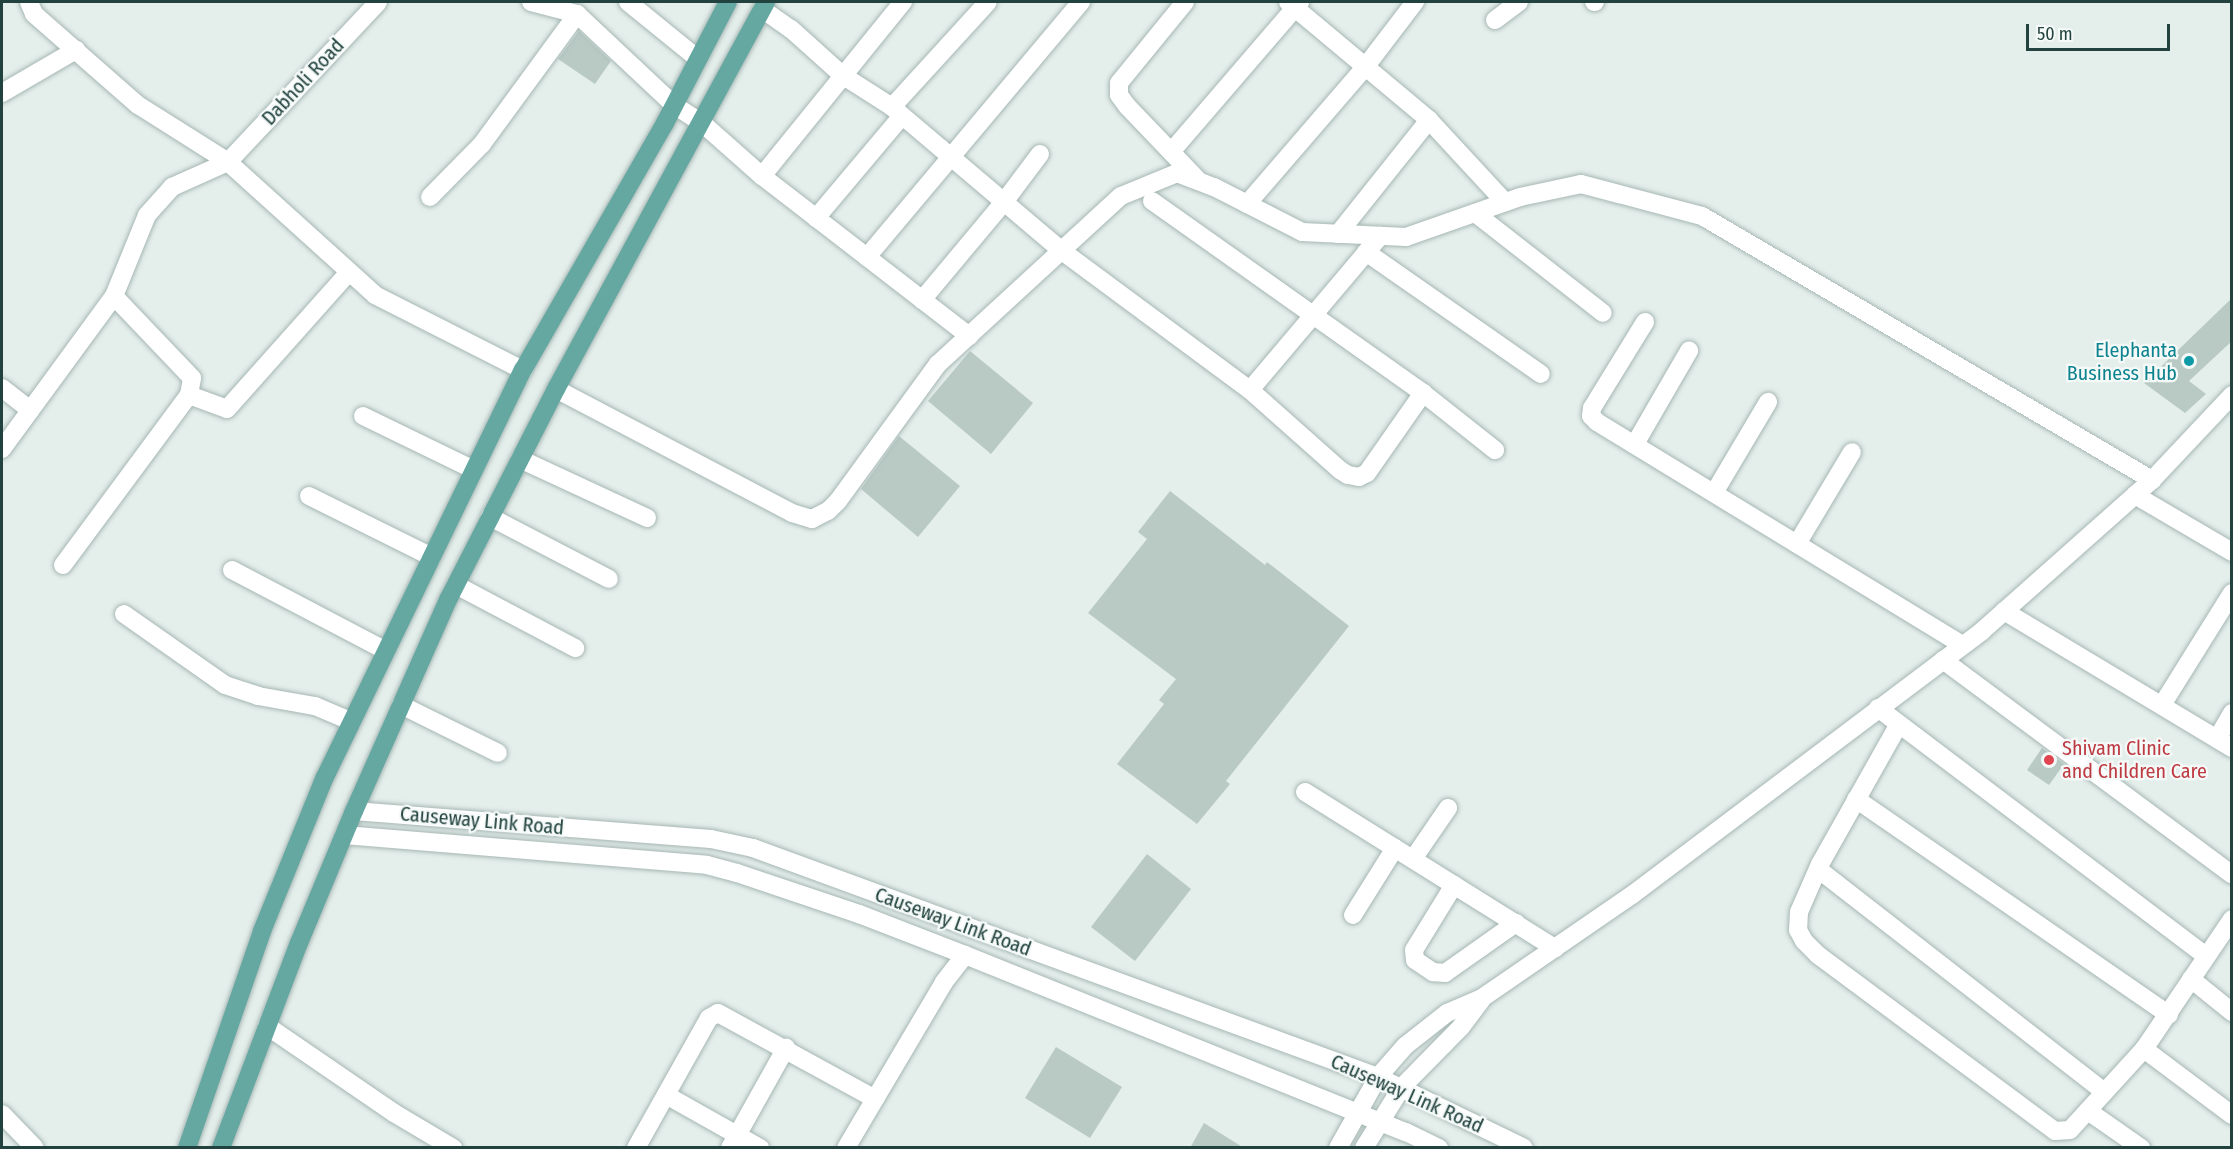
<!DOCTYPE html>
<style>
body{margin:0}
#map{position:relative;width:2233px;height:1149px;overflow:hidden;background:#e4eeeb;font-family:"Fira Sans Condensed",sans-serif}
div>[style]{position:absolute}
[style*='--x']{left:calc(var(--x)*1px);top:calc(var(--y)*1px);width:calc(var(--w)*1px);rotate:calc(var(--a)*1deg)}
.building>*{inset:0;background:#b9cac5}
.roads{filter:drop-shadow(0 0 2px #a6b7b4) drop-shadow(0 0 2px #a6b7b4)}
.street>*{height:18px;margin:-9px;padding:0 9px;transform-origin:9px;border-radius:9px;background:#fff}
.secondary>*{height:18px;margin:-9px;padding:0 9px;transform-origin:9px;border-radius:9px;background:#fff}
.primary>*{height:18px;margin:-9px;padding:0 9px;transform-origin:9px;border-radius:9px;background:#65a7a1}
.dots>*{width:16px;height:16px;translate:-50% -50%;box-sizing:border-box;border:3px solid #f5faf8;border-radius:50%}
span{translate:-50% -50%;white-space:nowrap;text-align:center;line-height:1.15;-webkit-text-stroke:4.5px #f5faf8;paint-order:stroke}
.street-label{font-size:20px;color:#21423e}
.culture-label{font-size:20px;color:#0d838f}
.right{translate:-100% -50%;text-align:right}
.health-label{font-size:20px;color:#be3a42}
.left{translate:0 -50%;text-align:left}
.frame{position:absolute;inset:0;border:3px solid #21423e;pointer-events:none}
.scale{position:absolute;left:2026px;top:24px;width:144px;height:27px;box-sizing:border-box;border:3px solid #21423e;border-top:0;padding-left:8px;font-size:18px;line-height:21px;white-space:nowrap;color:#21423e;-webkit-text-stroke:4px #f5faf8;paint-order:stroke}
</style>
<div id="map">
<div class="building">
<div style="clip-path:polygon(579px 31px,611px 61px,595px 84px,558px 59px)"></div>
<div style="clip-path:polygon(2232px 298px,2232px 341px,2189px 381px,2206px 394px,2185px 413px,2144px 383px)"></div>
<div style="clip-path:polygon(970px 351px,1033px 403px,991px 454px,928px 401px)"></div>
<div style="clip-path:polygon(899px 436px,960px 486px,918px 537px,861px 489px)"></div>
<div style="clip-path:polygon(1170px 491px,1265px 565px,1267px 562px,1349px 626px,1226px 781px,1230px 784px,1197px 824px,1117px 764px,1164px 704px,1159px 700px,1176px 679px,1088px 613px,1147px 539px,1138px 532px)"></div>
<div style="clip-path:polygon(2042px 748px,2064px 764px,2049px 785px,2027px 770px)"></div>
<div style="clip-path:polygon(1147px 854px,1191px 889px,1135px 961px,1091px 927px)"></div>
<div style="clip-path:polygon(1056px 1047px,1122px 1087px,1090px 1138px,1025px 1098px)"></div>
<div style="clip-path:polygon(1204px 1123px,1244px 1148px,1190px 1148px)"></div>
</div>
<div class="roads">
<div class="street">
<div style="--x:531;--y:2;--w:48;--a:14.6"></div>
<div style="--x:577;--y:14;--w:133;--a:43.2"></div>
<div style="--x:674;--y:105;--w:33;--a:33"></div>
<div style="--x:702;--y:123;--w:80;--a:41.5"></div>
<div style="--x:762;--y:176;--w:262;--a:37.7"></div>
<div style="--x:628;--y:2;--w:89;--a:39.1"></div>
<div style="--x:1185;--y:2;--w:104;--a:129.2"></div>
<div style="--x:1119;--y:83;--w:12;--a:90"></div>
<div style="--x:1119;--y:95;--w:14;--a:54"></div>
<div style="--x:1127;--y:106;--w:101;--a:46.2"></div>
<div style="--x:1288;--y:2;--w:184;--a:39.9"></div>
<div style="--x:1429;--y:120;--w:112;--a:47.2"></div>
<div style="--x:1594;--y:2;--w:1;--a:0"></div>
<div style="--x:762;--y:9;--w:35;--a:35"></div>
<div style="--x:791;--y:29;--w:69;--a:42"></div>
<div style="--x:842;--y:75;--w:59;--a:32.6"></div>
<div style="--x:892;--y:107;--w:223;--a:40.3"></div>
<div style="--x:1062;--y:251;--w:234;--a:36.5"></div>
<div style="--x:1250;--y:390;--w:202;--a:-49.8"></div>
<div style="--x:1495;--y:20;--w:30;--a:-37"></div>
<div style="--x:2;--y:93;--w:86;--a:-30.2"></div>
<div style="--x:892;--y:107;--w:142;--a:-47.6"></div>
<div style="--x:1171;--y:152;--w:198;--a:-49.3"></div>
<div style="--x:762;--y:176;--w:224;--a:-51"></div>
<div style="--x:430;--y:197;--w:74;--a:-45.5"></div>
<div style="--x:482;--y:144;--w:161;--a:-53.8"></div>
<div style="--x:1152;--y:201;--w:332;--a:35.3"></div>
<div style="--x:1423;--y:393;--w:92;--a:38.4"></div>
<div style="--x:1247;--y:204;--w:182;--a:-49.2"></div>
<div style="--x:1366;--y:66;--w:81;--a:-52.6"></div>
<div style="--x:1475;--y:213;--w:162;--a:38"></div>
<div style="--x:816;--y:218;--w:133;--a:-49.9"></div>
<div style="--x:1338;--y:234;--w:146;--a:-51.4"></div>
<div style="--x:1366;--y:252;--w:213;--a:34.9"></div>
<div style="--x:867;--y:257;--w:333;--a:-50"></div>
<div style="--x:922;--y:300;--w:128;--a:-50.1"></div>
<div style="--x:1004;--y:202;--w:60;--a:-53.1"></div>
<div style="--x:1645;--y:322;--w:101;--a:121.6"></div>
<div style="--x:1592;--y:408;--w:8;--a:97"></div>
<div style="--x:1591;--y:416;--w:8;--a:45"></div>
<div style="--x:1597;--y:422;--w:428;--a:31.4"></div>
<div style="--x:2;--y:388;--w:36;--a:38"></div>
<div style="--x:556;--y:389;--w:267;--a:27.7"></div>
<div style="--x:792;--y:513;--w:21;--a:17"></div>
<div style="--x:812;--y:519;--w:18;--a:-27"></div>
<div style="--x:828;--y:511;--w:14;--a:-45"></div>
<div style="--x:838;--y:501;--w:170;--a:-53.9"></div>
<div style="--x:938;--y:364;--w:248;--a:-42.6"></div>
<div style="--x:1121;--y:196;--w:61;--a:-22.3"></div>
<div style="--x:1177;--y:173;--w:40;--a:21"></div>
<div style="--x:1214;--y:187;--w:99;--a:27.1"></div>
<div style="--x:1302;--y:232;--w:104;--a:2.8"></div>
<div style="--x:1406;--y:237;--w:121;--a:-19.3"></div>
<div style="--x:1520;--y:197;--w:62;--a:-12"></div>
<div style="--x:1581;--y:184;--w:125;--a:14.8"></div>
<div style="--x:1702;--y:216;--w:522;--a:30.4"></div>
<div style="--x:1250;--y:390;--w:120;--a:41.6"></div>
<div style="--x:1340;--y:470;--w:9;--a:32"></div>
<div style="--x:1348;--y:475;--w:11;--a:10"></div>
<div style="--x:1359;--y:477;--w:9;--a:-27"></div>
<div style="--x:1367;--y:473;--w:98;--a:-55"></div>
<div style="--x:189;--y:395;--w:40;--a:20.2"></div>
<div style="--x:227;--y:409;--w:183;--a:-48.3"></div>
<div style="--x:363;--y:416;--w:123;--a:25.9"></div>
<div style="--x:1635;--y:444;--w:108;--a:-59.9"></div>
<div style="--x:2;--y:449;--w:190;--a:-53.8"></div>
<div style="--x:114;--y:296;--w:87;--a:-67.8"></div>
<div style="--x:147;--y:215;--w:38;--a:-48"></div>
<div style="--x:172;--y:187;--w:61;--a:-24.1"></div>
<div style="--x:228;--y:162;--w:219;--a:-46.8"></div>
<div style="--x:520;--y:459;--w:140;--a:24.9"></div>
<div style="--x:1714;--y:493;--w:106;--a:-59.3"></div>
<div style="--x:2135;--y:495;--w:113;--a:30.4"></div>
<div style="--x:309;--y:496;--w:137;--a:26.4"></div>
<div style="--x:490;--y:517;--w:134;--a:27.5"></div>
<div style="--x:1797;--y:544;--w:107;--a:-59.1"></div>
<div style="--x:63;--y:565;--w:212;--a:-53.5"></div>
<div style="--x:189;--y:395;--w:17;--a:-80"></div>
<div style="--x:192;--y:378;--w:113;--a:-133.6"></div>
<div style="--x:232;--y:570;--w:174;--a:27.7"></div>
<div style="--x:456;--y:585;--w:135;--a:27.9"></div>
<div style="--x:2004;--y:611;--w:266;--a:31"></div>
<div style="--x:124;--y:614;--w:123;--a:35.1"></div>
<div style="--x:225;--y:685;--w:35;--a:18"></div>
<div style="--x:258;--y:696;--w:58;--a:10"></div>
<div style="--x:315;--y:706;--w:39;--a:23"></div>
<div style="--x:1943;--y:660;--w:360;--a:36.6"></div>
<div style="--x:401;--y:705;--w:108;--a:26.3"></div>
<div style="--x:2162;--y:705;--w:132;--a:-58"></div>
<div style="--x:1878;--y:708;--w:411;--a:37.1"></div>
<div style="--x:1899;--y:724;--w:161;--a:119.4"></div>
<div style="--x:1820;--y:864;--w:52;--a:113.6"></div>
<div style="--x:1799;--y:912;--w:18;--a:93"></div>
<div style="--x:1798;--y:930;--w:13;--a:61"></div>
<div style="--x:1804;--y:941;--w:20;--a:45"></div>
<div style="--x:1818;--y:955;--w:295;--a:36.6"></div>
<div style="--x:2055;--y:1131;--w:15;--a:-4"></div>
<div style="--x:2070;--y:1130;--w:110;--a:-47.6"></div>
<div style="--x:2144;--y:1049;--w:157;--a:-55.9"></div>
<div style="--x:2217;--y:739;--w:30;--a:-60"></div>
<div style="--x:1305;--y:792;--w:295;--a:32"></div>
<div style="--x:1856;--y:799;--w:380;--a:34.6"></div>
<div style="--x:1413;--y:859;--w:62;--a:-55.5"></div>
<div style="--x:1818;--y:869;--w:363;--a:37.9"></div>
<div style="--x:1454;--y:885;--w:76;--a:121.6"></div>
<div style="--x:1414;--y:950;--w:10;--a:84"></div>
<div style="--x:1415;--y:960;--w:22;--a:34"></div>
<div style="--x:1433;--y:972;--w:12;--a:5"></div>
<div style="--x:1445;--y:973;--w:87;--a:-35.2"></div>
<div style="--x:1353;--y:915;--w:79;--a:-57.9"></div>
<div style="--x:2191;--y:979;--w:53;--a:38.8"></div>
<div style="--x:267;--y:1026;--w:154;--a:34.4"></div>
<div style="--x:394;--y:1113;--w:69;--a:30.7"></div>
<div style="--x:2144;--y:1049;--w:110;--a:36.9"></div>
<div style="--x:666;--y:1095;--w:108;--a:29.4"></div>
<div style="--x:2088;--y:1111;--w:65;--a:34.9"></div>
<div style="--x:2;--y:1114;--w:47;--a:45.9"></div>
<div style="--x:636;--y:1148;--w:149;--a:-60.7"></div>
<div style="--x:709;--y:1018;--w:10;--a:-29"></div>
<div style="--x:718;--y:1013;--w:179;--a:28.7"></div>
<div style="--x:730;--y:1148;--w:115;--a:-60.8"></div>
<div style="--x:846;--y:1148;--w:193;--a:-59.4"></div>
<div style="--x:944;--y:982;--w:34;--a:-52"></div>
</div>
<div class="secondary">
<div style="--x:29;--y:2;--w:13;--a:67"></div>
<div style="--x:34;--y:14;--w:138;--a:41.2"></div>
<div style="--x:138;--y:105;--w:107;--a:32.3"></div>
<div style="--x:228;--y:162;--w:198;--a:42.1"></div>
<div style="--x:375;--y:295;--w:166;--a:26.9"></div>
<div style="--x:354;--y:811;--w:358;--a:4.5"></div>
<div style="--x:711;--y:839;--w:43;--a:12.1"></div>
<div style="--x:753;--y:848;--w:666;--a:20.12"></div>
<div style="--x:1378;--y:1077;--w:162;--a:25.9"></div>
<div style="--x:344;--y:835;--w:364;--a:4.7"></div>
<div style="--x:707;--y:865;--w:31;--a:15"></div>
<div style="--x:737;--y:873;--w:129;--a:18.6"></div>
<div style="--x:859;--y:914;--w:114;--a:21.1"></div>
<div style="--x:965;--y:955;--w:475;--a:21.9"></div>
<div style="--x:1406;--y:1132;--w:37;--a:26"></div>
<div style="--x:1338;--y:1148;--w:81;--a:-60.6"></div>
<div style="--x:1378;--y:1077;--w:41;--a:-48.9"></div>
<div style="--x:1405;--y:1046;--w:53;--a:-38.2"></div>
<div style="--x:1447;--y:1013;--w:38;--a:-23"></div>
<div style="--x:1482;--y:998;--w:182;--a:-34.5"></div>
<div style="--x:1632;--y:895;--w:438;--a:-37"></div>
<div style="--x:1982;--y:631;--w:227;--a:-41.6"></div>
<div style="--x:2152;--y:480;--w:117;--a:-46.7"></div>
<div style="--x:1364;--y:1148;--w:72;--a:-58.1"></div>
<div style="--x:1402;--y:1087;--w:84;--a:-45.5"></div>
<div style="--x:1461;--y:1027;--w:34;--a:-53"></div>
</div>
<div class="primary">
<div style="--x:187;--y:1148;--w:230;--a:-70.9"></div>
<div style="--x:262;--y:931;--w:166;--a:-67.8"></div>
<div style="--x:325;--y:777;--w:453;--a:-64.1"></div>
<div style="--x:523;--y:370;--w:285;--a:-60.1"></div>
<div style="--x:665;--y:123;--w:136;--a:-62.5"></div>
<div style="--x:221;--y:1148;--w:219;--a:-69.2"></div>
<div style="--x:299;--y:943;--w:143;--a:-67.4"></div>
<div style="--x:354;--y:811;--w:233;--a:-66"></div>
<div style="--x:449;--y:598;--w:235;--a:-62.9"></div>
<div style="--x:556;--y:389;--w:440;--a:-61.5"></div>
</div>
</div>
<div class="dots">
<div style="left:2189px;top:361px;background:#0f9aa8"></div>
<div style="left:2049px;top:760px;background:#e0444e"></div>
</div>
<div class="street-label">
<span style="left:303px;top:82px;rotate:-47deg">Dabholi Road</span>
<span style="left:482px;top:821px;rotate:5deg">Causeway Link Road</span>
<span style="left:953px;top:922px;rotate:20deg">Causeway Link Road</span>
<span style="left:1407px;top:1094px;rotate:24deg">Causeway Link Road</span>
</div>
<div class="culture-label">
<span class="right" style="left:2177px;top:362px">Elephanta<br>Business Hub</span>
</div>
<div class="health-label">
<span class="left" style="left:2062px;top:760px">Shivam Clinic<br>and Children Care</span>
</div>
<div class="frame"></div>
<div class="scale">50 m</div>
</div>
